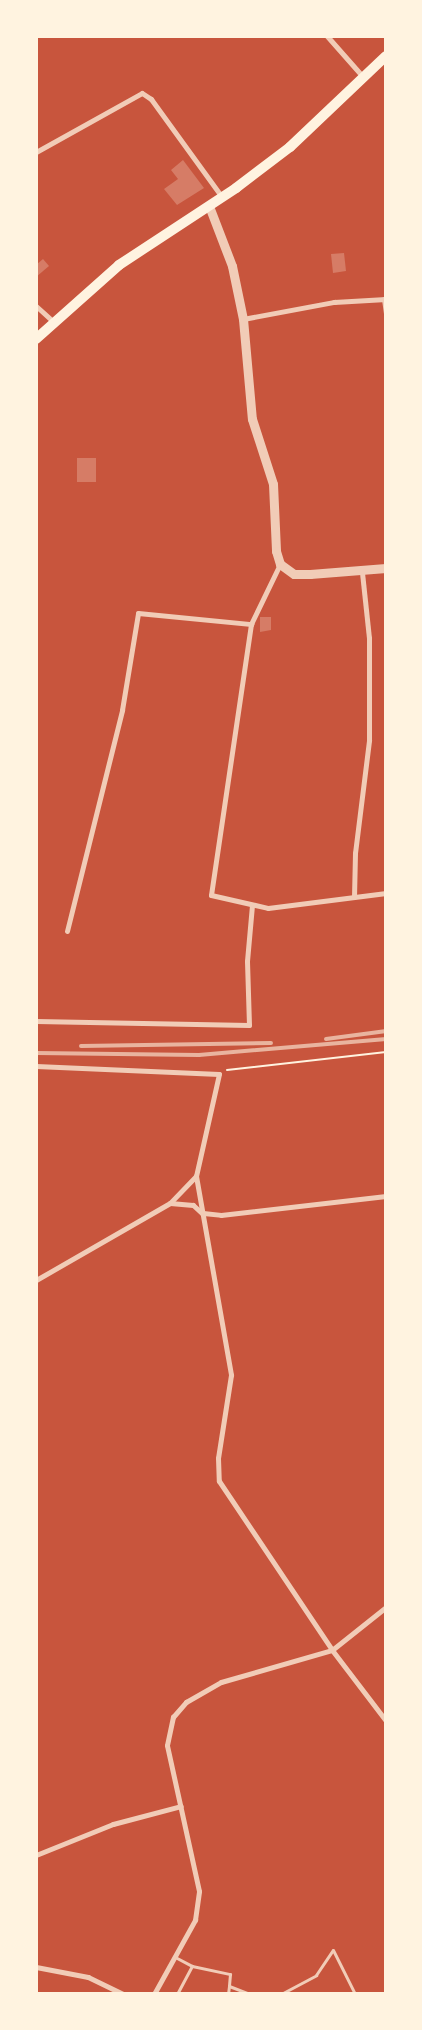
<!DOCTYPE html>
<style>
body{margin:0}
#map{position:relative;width:422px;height:2030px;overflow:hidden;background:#c8553d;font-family:Inter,sans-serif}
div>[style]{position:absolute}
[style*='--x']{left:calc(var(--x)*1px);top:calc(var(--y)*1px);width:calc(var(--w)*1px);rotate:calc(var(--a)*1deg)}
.building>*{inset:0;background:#d67c66}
.path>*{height:2px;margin:-1px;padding:0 1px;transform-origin:1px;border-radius:1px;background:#fff3e0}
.service>*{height:3px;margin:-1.5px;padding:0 1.5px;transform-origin:1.5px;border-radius:1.5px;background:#f1ccb7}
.minor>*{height:5px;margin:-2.5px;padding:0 2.5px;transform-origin:2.5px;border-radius:2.5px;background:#f1ccb7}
.tertiary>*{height:9px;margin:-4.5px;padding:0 4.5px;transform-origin:4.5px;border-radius:4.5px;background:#f1ccb7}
.secondary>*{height:10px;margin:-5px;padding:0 5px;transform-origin:5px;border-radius:5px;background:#fff3e0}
.rail>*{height:4px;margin:-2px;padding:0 2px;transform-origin:2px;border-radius:2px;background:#e9b49f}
span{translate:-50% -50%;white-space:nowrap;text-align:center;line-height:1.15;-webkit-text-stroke:4px #fff3e0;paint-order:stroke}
.frame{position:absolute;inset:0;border:38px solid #fff3e0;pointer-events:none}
</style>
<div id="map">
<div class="building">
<div style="clip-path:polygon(183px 160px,204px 188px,177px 205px,164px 189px,178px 179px,171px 170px)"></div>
<div style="clip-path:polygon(344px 253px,346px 271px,333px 273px,331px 254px)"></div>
<div style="clip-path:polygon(43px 259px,49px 266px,36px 277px,36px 265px)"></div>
<div style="clip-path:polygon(77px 458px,96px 458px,96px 482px,77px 482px)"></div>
<div style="clip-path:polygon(260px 617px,271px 617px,271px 630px,260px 632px)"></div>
</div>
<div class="path">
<div style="--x:227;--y:1070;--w:160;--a:-6.5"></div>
</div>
<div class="service">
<div style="--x:175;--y:1957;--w:19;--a:28"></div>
<div style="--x:177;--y:1994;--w:32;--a:-62"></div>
<div style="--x:192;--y:1966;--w:39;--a:12"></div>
<div style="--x:230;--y:1974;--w:12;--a:95"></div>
<div style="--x:229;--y:1986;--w:22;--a:21"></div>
<div style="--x:228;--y:1994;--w:8;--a:-83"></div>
<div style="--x:281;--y:1994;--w:40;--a:-28"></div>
<div style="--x:316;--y:1975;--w:30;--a:-56"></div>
<div style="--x:333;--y:1950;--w:49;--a:63.4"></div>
</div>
<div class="minor">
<div style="--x:327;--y:36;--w:56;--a:48.6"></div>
<div style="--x:36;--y:152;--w:121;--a:-29.1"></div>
<div style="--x:142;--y:93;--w:11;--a:34"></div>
<div style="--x:151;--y:99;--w:121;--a:54.1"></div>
<div style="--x:384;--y:299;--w:15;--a:82"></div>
<div style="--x:36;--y:306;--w:24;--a:42"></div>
<div style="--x:243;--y:319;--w:93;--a:-10.6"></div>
<div style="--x:334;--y:302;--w:52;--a:-3.3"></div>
<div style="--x:280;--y:564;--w:67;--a:115.8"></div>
<div style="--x:251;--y:624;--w:274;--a:98.4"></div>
<div style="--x:211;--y:895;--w:58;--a:12.8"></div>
<div style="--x:268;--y:908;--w:119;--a:-7.2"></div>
<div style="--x:354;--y:897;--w:44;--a:-88.7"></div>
<div style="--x:355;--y:853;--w:114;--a:-82.9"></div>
<div style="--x:369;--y:740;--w:102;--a:-90"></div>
<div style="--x:369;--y:638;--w:66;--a:-96.1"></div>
<div style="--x:67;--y:931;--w:228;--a:-76"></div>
<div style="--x:122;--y:710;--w:98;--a:-80.6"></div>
<div style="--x:138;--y:613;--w:114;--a:5.6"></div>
<div style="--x:36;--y:1021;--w:213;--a:1.1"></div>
<div style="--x:249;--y:1025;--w:64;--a:-91.8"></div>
<div style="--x:247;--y:961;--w:56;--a:-84.9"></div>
<div style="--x:36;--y:1066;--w:183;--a:2.5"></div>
<div style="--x:219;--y:1074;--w:105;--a:102.7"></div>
<div style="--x:196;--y:1176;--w:37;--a:134"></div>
<div style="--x:170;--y:1203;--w:155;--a:150.1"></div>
<div style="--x:196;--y:1176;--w:202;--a:80"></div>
<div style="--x:231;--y:1375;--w:84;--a:98.9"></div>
<div style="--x:218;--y:1458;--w:23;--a:88"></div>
<div style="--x:219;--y:1481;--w:203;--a:56.2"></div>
<div style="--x:332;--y:1650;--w:89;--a:52.7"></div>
<div style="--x:170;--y:1203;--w:23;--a:5"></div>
<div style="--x:193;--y:1205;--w:12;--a:42"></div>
<div style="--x:203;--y:1213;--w:18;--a:6"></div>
<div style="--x:221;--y:1215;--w:166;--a:-6.6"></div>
<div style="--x:36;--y:1855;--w:83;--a:-21.9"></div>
<div style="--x:113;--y:1824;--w:70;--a:-14.8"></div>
<div style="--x:36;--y:1967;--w:53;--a:10.9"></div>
<div style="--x:88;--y:1977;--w:39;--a:26"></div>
<div style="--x:154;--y:1994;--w:85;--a:-61"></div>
<div style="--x:195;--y:1920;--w:29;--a:-82"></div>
<div style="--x:199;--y:1891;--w:149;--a:-102.4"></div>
<div style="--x:167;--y:1745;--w:29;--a:-78"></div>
<div style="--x:173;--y:1717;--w:20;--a:-49"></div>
<div style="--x:186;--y:1702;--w:40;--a:-29.7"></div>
<div style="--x:221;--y:1682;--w:116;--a:-16.1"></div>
<div style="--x:332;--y:1650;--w:69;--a:-38.5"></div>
</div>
<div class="tertiary">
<div style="--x:209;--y:206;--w:64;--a:69"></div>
<div style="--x:232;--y:266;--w:54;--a:78.3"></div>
<div style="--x:243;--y:319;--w:100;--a:84.9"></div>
<div style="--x:252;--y:419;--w:68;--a:72.1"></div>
<div style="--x:273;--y:484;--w:67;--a:87.4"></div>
<div style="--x:276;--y:551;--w:14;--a:73"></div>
<div style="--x:280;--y:564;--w:17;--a:36"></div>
<div style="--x:294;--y:574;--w:16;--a:0"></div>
<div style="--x:310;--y:574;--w:76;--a:-4.5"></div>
</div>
<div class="secondary">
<div style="--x:36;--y:339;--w:111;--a:-41.7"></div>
<div style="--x:119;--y:265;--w:140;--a:-33.3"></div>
<div style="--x:236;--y:188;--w:68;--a:-37.2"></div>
<div style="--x:290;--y:147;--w:132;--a:-43.5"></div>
</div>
<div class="rail">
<div style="--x:326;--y:1039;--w:61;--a:-7.6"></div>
<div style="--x:81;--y:1046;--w:190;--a:-0.9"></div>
<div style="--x:36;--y:1053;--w:163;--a:0.7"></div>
<div style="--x:199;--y:1055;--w:188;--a:-4.9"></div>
</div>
<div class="frame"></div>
</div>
